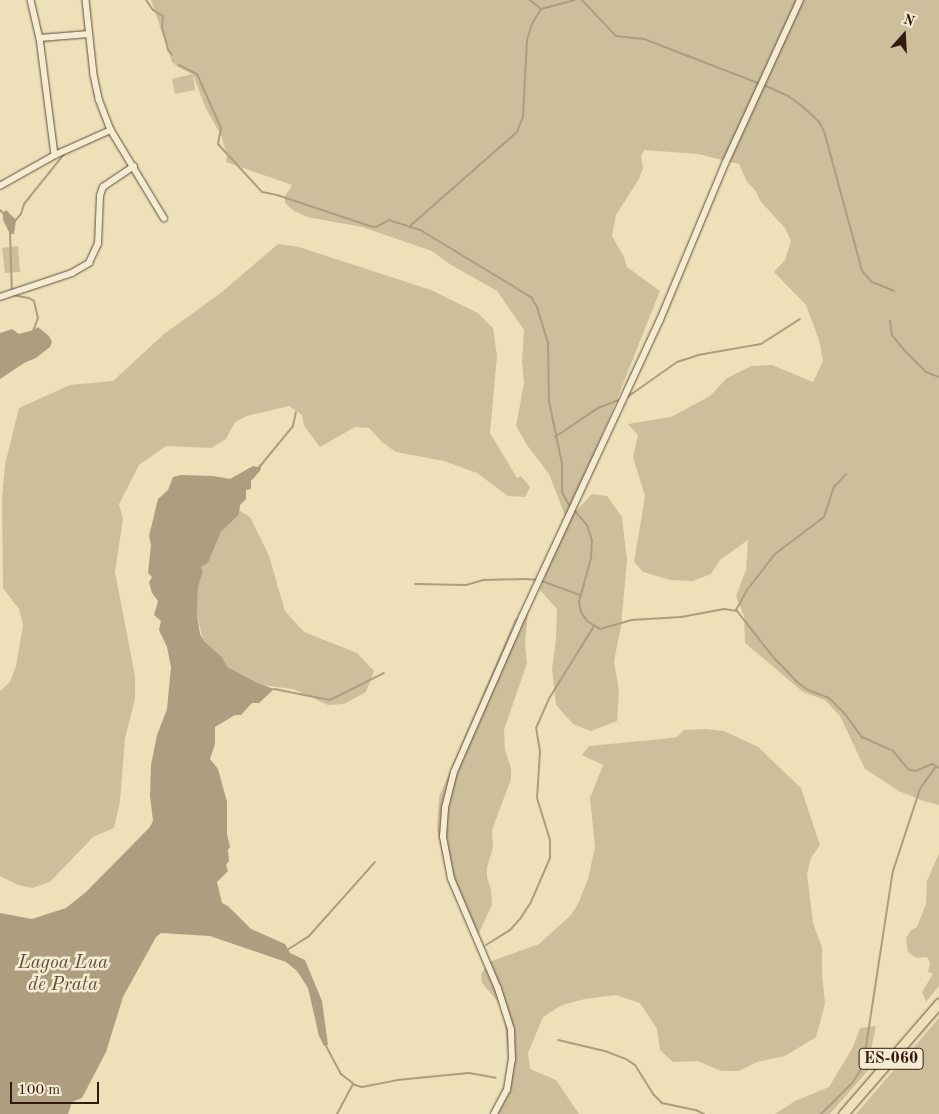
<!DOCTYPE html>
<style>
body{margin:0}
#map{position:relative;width:939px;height:1114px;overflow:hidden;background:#eee1b9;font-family:"Old Standard TT",serif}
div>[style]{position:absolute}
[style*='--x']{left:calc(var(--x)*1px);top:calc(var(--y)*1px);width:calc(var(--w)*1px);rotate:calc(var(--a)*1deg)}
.green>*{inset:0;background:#cebf9c}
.water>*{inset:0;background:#ae9d7f}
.stream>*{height:2px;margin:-1px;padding:0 1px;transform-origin:1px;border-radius:1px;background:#ae9d7f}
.roads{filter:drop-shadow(0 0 1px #624b39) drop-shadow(0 0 1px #624b39)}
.minor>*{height:5.5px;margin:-2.75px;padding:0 2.75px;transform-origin:2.75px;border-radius:2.75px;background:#f4ecd2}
.primary>*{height:9px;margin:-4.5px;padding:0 4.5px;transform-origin:4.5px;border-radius:4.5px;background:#eee1b9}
span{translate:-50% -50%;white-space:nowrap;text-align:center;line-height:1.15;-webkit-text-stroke:5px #f4ecd2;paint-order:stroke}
.shield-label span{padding:1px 4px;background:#f4ecd2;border:1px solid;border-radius:4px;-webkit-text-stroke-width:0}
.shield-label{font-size:16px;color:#33190e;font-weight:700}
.water-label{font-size:19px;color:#644e3b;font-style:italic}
.north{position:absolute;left:879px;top:10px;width:50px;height:50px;-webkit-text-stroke:4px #f4ecd2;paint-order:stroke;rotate:19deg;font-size:14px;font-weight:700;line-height:20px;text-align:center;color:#33190e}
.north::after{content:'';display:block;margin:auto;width:18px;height:22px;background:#33190e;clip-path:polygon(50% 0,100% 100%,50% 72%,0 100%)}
.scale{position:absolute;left:10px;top:1082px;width:89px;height:22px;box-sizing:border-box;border:2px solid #33190e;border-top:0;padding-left:6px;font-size:15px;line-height:18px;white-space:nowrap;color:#33190e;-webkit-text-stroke:4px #f4ecd2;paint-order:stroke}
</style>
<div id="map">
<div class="green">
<div style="clip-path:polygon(151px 0,939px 0,939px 805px,923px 801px,899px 791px,865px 769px,840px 716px,825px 700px,803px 692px,745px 643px,744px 616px,736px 596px,746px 570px,748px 540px,720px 560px,711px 574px,693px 581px,670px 580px,643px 572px,634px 562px,645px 496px,633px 457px,638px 435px,628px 424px,671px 417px,710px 396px,727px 378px,751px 366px,772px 365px,813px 382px,823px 361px,819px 340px,806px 305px,774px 272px,785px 260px,791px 241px,785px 228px,761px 202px,755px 190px,747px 182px,739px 164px,698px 154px,644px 150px,641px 156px,643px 168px,639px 179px,616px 215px,612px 236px,624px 257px,627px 267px,660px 291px,611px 414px,567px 517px,577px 510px,592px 494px,607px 496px,622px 517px,627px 560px,621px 627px,614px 661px,619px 691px,617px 721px,591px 731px,573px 724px,556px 705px,552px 669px,556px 639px,557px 609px,540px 590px,566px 518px,549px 474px,527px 445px,516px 426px,524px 383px,522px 361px,524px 330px,497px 291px,448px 263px,432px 251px,362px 227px,307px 217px,294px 211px,285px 203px,285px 196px,292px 185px,226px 162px,227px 155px,221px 135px,206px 109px,193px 75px,195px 90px,175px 94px,172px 79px,192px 74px,178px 67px,172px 62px)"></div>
<div style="clip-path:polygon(278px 244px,299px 247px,431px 290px,478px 313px,493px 328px,497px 356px,490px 433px,517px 478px,521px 476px,530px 487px,525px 497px,508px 496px,477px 473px,444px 461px,396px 452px,383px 443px,369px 428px,355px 427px,320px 447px,304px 426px,302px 415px,289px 406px,247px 416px,235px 422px,226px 439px,211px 448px,166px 446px,139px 465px,119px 504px,123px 519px,115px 572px,135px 676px,135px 699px,125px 738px,120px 801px,114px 828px,93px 837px,50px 882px,32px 888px,18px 885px,0 876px,0 691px,10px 682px,16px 666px,23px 625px,19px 609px,3px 588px,2px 499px,5px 465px,19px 408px,70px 385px,113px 381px,164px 334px,222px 292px)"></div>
<div style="clip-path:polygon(18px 246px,20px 272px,5px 273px,2px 248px)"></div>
<div style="clip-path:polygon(240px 511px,250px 517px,269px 556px,285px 611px,304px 632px,357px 653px,374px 671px,366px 692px,344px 704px,328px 705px,293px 689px,262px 685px,226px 667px,221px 656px,203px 640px,197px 615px,198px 583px,203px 571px,201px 567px,208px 563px,221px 532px)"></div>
<div style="clip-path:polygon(528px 612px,525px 644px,527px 663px,504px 730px,505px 750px,511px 768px,511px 779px,492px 830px,493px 847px,487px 868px,487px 877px,491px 890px,492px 905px,478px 935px,457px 898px,445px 864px,437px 829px,439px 797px,515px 619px)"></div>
<div style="clip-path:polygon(706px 729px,724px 731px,758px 747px,801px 788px,820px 845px,811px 858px,807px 874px,813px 923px,822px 947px,822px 973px,825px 1004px,816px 1037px,785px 1056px,757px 1062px,739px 1071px,721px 1071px,698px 1061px,673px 1062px,660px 1050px,657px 1029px,640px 1003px,616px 995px,585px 999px,562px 1005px,543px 1017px,528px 1053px,530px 1069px,556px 1080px,579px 1114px,495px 1114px,504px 1093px,510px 1070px,503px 1008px,482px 983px,481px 974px,489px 962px,539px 944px,571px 915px,578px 904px,588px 879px,595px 847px,590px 798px,603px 765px,582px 755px,589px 746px,661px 739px,677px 737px,684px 730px)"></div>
<div style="clip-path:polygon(939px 853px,939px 986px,926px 1002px,922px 992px,933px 974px,928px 972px,930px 963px,927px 957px,916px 958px,908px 952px,906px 938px,911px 930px,917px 927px,926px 904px,927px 881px)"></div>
<div style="clip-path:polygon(939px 1018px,939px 1114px,856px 1114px,874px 1093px)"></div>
<div style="clip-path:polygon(876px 1026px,870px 1055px,873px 1065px,830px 1114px,775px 1114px,795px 1101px,829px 1087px,853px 1047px,860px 1028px)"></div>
</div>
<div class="water">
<div style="clip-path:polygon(6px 210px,16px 220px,14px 234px,10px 234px,3px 220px,3px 213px)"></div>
<div style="clip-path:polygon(38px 327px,49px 336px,52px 342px,50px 347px,36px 358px,24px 363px,0 379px,0 333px,12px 329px,19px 334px,34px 330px)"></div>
<div style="clip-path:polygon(260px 464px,262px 464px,260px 471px,251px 481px,251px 489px,246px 490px,246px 499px,240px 505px,239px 514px,221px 532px,208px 563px,201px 567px,203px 571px,198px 587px,197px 615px,200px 634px,204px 641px,222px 657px,227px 667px,260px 684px,274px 689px,259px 703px,252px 703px,241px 715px,235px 715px,215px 727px,215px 744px,210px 759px,218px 769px,227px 802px,227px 834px,230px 847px,228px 850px,229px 861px,226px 865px,228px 871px,217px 882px,222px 903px,228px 906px,251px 929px,285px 944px,290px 953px,305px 960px,322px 1001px,328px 1045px,324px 1046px,319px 1036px,308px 988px,297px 971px,286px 962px,210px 936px,161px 933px,156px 937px,123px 997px,106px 1052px,82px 1098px,72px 1102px,68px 1114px,0 1114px,0 913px,32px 919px,66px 908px,86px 892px,149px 828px,153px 821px,150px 796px,151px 765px,157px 735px,167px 709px,171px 667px,167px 647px,159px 630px,161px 621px,154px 615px,158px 601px,152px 593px,149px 582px,152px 577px,148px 573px,151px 545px,149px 536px,158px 499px,168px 490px,173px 477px,181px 475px,213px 476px,230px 479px,253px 466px,258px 467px)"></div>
</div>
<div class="stream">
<div style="--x:146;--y:0;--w:12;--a:55"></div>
<div style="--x:153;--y:10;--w:12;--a:31"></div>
<div style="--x:163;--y:16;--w:11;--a:95"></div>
<div style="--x:162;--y:27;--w:24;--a:75"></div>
<div style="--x:168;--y:50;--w:6;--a:51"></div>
<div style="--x:530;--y:0;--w:14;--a:39"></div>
<div style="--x:582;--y:0;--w:50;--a:46.6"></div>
<div style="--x:616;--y:36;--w:28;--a:6"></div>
<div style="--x:644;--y:39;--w:131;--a:21.1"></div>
<div style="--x:766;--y:86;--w:24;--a:24"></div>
<div style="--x:788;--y:96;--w:16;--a:35"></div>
<div style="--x:801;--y:105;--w:25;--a:43"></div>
<div style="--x:819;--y:122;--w:10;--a:61"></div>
<div style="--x:824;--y:131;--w:145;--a:74.8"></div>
<div style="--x:862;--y:271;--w:15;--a:48"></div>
<div style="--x:872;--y:282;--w:24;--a:22"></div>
<div style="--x:179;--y:65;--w:20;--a:27"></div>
<div style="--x:197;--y:74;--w:59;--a:66"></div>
<div style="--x:221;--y:128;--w:16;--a:101"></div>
<div style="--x:218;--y:144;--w:65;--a:47.5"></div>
<div style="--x:262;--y:192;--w:15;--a:11"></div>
<div style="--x:277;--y:195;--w:98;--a:18.4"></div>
<div style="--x:370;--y:226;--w:6;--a:9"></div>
<div style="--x:376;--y:227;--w:15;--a:-28"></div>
<div style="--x:389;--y:220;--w:35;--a:18"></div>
<div style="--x:422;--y:231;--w:127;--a:31.2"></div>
<div style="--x:531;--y:297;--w:12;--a:59"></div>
<div style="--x:537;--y:307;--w:39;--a:73"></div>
<div style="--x:548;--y:344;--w:57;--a:89"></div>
<div style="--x:549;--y:401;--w:64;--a:78.3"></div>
<div style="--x:562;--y:464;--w:28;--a:90"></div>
<div style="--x:562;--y:492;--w:11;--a:63"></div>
<div style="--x:567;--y:502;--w:30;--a:49"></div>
<div style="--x:587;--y:525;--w:16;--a:72"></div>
<div style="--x:592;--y:540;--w:18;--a:93"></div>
<div style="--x:591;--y:558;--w:46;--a:105.3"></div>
<div style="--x:579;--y:602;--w:10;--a:79"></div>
<div style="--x:581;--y:612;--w:11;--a:56"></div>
<div style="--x:587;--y:621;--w:15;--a:32"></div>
<div style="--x:600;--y:629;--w:32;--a:-16"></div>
<div style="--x:631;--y:620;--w:50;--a:-3.4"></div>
<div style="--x:681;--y:617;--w:44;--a:-10.5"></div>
<div style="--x:724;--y:609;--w:13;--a:9"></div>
<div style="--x:737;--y:611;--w:60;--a:51.8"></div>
<div style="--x:774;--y:658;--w:33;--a:46"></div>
<div style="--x:797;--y:682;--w:14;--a:36"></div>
<div style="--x:808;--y:690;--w:22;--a:21"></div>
<div style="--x:829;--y:698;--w:23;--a:45"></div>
<div style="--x:845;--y:714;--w:29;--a:54"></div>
<div style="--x:862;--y:737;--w:34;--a:24"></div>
<div style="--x:893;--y:751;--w:25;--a:50"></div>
<div style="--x:909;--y:770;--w:7;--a:8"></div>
<div style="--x:916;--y:771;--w:17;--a:-24"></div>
<div style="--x:932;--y:764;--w:8;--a:30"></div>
<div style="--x:0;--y:210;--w:6;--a:45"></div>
<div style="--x:14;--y:222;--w:11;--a:-49"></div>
<div style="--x:21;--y:214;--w:10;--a:-73"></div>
<div style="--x:24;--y:204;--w:64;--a:-51.3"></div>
<div style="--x:410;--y:226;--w:142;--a:-41.3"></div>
<div style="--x:517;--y:132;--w:17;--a:-69"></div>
<div style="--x:523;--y:116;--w:76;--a:-87"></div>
<div style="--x:527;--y:40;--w:17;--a:-73"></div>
<div style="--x:532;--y:24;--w:17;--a:-59"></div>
<div style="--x:541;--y:9;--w:35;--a:-15"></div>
<div style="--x:10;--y:232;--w:63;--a:88.2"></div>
<div style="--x:12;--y:295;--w:17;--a:10"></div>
<div style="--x:29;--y:298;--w:6;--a:31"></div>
<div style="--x:34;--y:301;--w:17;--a:77"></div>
<div style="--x:38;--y:318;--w:14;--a:111"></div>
<div style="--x:890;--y:321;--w:14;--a:82"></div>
<div style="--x:892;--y:335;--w:22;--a:51"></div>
<div style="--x:906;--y:352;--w:28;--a:45"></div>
<div style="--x:926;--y:372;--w:14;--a:21"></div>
<div style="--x:626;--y:398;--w:62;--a:-35.2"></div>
<div style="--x:677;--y:362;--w:22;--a:-18"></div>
<div style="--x:698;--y:355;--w:64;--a:-9.9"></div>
<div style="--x:761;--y:344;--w:46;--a:-32.7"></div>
<div style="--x:555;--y:437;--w:52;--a:-34"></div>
<div style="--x:598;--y:408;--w:26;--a:-21"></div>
<div style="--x:261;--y:465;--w:50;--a:-50.6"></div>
<div style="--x:293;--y:426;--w:14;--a:-78"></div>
<div style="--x:415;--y:584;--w:51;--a:1.1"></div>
<div style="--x:466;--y:585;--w:19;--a:-16"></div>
<div style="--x:484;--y:580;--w:40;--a:-1.4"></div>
<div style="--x:524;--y:579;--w:15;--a:4"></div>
<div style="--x:539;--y:580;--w:44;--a:20.1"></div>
<div style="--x:736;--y:610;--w:23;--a:-61"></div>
<div style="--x:747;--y:590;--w:46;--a:-52.1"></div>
<div style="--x:775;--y:554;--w:61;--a:-37.1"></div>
<div style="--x:824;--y:517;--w:32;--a:-72"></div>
<div style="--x:834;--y:487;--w:18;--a:-47"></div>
<div style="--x:274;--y:689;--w:57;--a:11.1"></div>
<div style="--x:330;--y:700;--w:60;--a:-26.6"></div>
<div style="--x:486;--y:945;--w:28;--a:-32"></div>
<div style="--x:510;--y:930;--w:15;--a:-48"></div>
<div style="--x:520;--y:919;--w:20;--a:-57"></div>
<div style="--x:531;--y:902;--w:48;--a:-66.6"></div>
<div style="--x:550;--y:858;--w:18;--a:-90"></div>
<div style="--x:550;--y:840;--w:44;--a:-107.2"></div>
<div style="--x:537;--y:798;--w:46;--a:-86.3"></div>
<div style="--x:540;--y:752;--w:24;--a:-99"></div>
<div style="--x:536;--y:728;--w:34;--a:-66"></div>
<div style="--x:550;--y:697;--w:84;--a:-58.2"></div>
<div style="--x:287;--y:950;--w:26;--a:-32"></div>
<div style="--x:309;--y:936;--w:99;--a:-48.3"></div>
<div style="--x:558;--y:1040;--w:48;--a:13.2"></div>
<div style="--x:605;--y:1051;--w:22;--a:21"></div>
<div style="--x:626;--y:1059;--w:11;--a:34"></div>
<div style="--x:635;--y:1065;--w:34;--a:58"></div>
<div style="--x:653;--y:1094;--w:13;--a:45"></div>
<div style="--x:662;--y:1103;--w:35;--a:12"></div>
<div style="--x:696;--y:1110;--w:9;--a:27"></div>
<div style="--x:326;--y:1046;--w:32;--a:62"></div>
<div style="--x:341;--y:1074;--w:18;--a:38"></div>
<div style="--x:355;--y:1085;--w:7;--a:16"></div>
<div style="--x:362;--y:1087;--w:36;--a:-11"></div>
<div style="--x:397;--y:1080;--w:72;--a:-5.6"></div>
<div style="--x:469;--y:1073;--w:27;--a:10"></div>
<div style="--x:337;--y:1114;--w:34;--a:-62"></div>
<div style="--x:821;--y:1114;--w:45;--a:-45"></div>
<div style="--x:853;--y:1082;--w:19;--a:-58"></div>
<div style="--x:863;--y:1066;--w:197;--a:-81.3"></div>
<div style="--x:893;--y:871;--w:86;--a:-71.8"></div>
<div style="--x:920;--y:789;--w:28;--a:-55"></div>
</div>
<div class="roads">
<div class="minor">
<div style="--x:31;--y:0;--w:39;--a:77"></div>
<div style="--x:40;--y:38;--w:118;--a:82.7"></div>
<div style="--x:86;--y:0;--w:75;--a:83.9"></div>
<div style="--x:94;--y:75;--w:25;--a:78"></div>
<div style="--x:99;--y:99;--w:33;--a:69"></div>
<div style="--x:40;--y:38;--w:49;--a:-4.7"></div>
<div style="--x:0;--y:186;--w:63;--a:-29.4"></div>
<div style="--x:55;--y:155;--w:61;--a:-24.1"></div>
<div style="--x:111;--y:130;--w:103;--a:58.9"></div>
<div style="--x:0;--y:297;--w:76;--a:-18.4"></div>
<div style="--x:72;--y:273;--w:20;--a:-30"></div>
<div style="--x:89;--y:263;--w:21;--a:-65"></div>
<div style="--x:98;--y:244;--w:48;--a:-87.6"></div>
<div style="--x:100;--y:196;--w:9;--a:-72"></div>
<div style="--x:103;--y:187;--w:37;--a:-34"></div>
<div style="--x:494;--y:1114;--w:27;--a:-62"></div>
<div style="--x:507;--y:1090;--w:30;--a:-81"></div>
<div style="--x:512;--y:1060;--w:30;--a:-92"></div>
<div style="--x:511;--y:1030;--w:43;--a:-107.6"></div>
<div style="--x:498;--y:989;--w:120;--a:-113.1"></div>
<div style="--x:451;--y:879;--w:43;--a:-100.8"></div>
<div style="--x:443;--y:837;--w:29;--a:-86"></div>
<div style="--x:445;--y:808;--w:37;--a:-76"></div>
<div style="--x:454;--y:772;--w:171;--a:-66.3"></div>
<div style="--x:523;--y:615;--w:325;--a:-65.1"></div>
<div style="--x:660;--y:320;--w:169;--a:-67.4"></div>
<div style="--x:725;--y:164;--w:180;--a:-65.4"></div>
</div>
<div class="primary">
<div style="--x:843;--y:1114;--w:147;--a:-49.1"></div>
</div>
</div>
<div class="shield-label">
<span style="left:891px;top:1059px">ES-060</span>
</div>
<div class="water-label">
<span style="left:63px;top:975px">Lagoa Lua<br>de Prata</span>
</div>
<div class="north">N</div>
<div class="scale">100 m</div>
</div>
